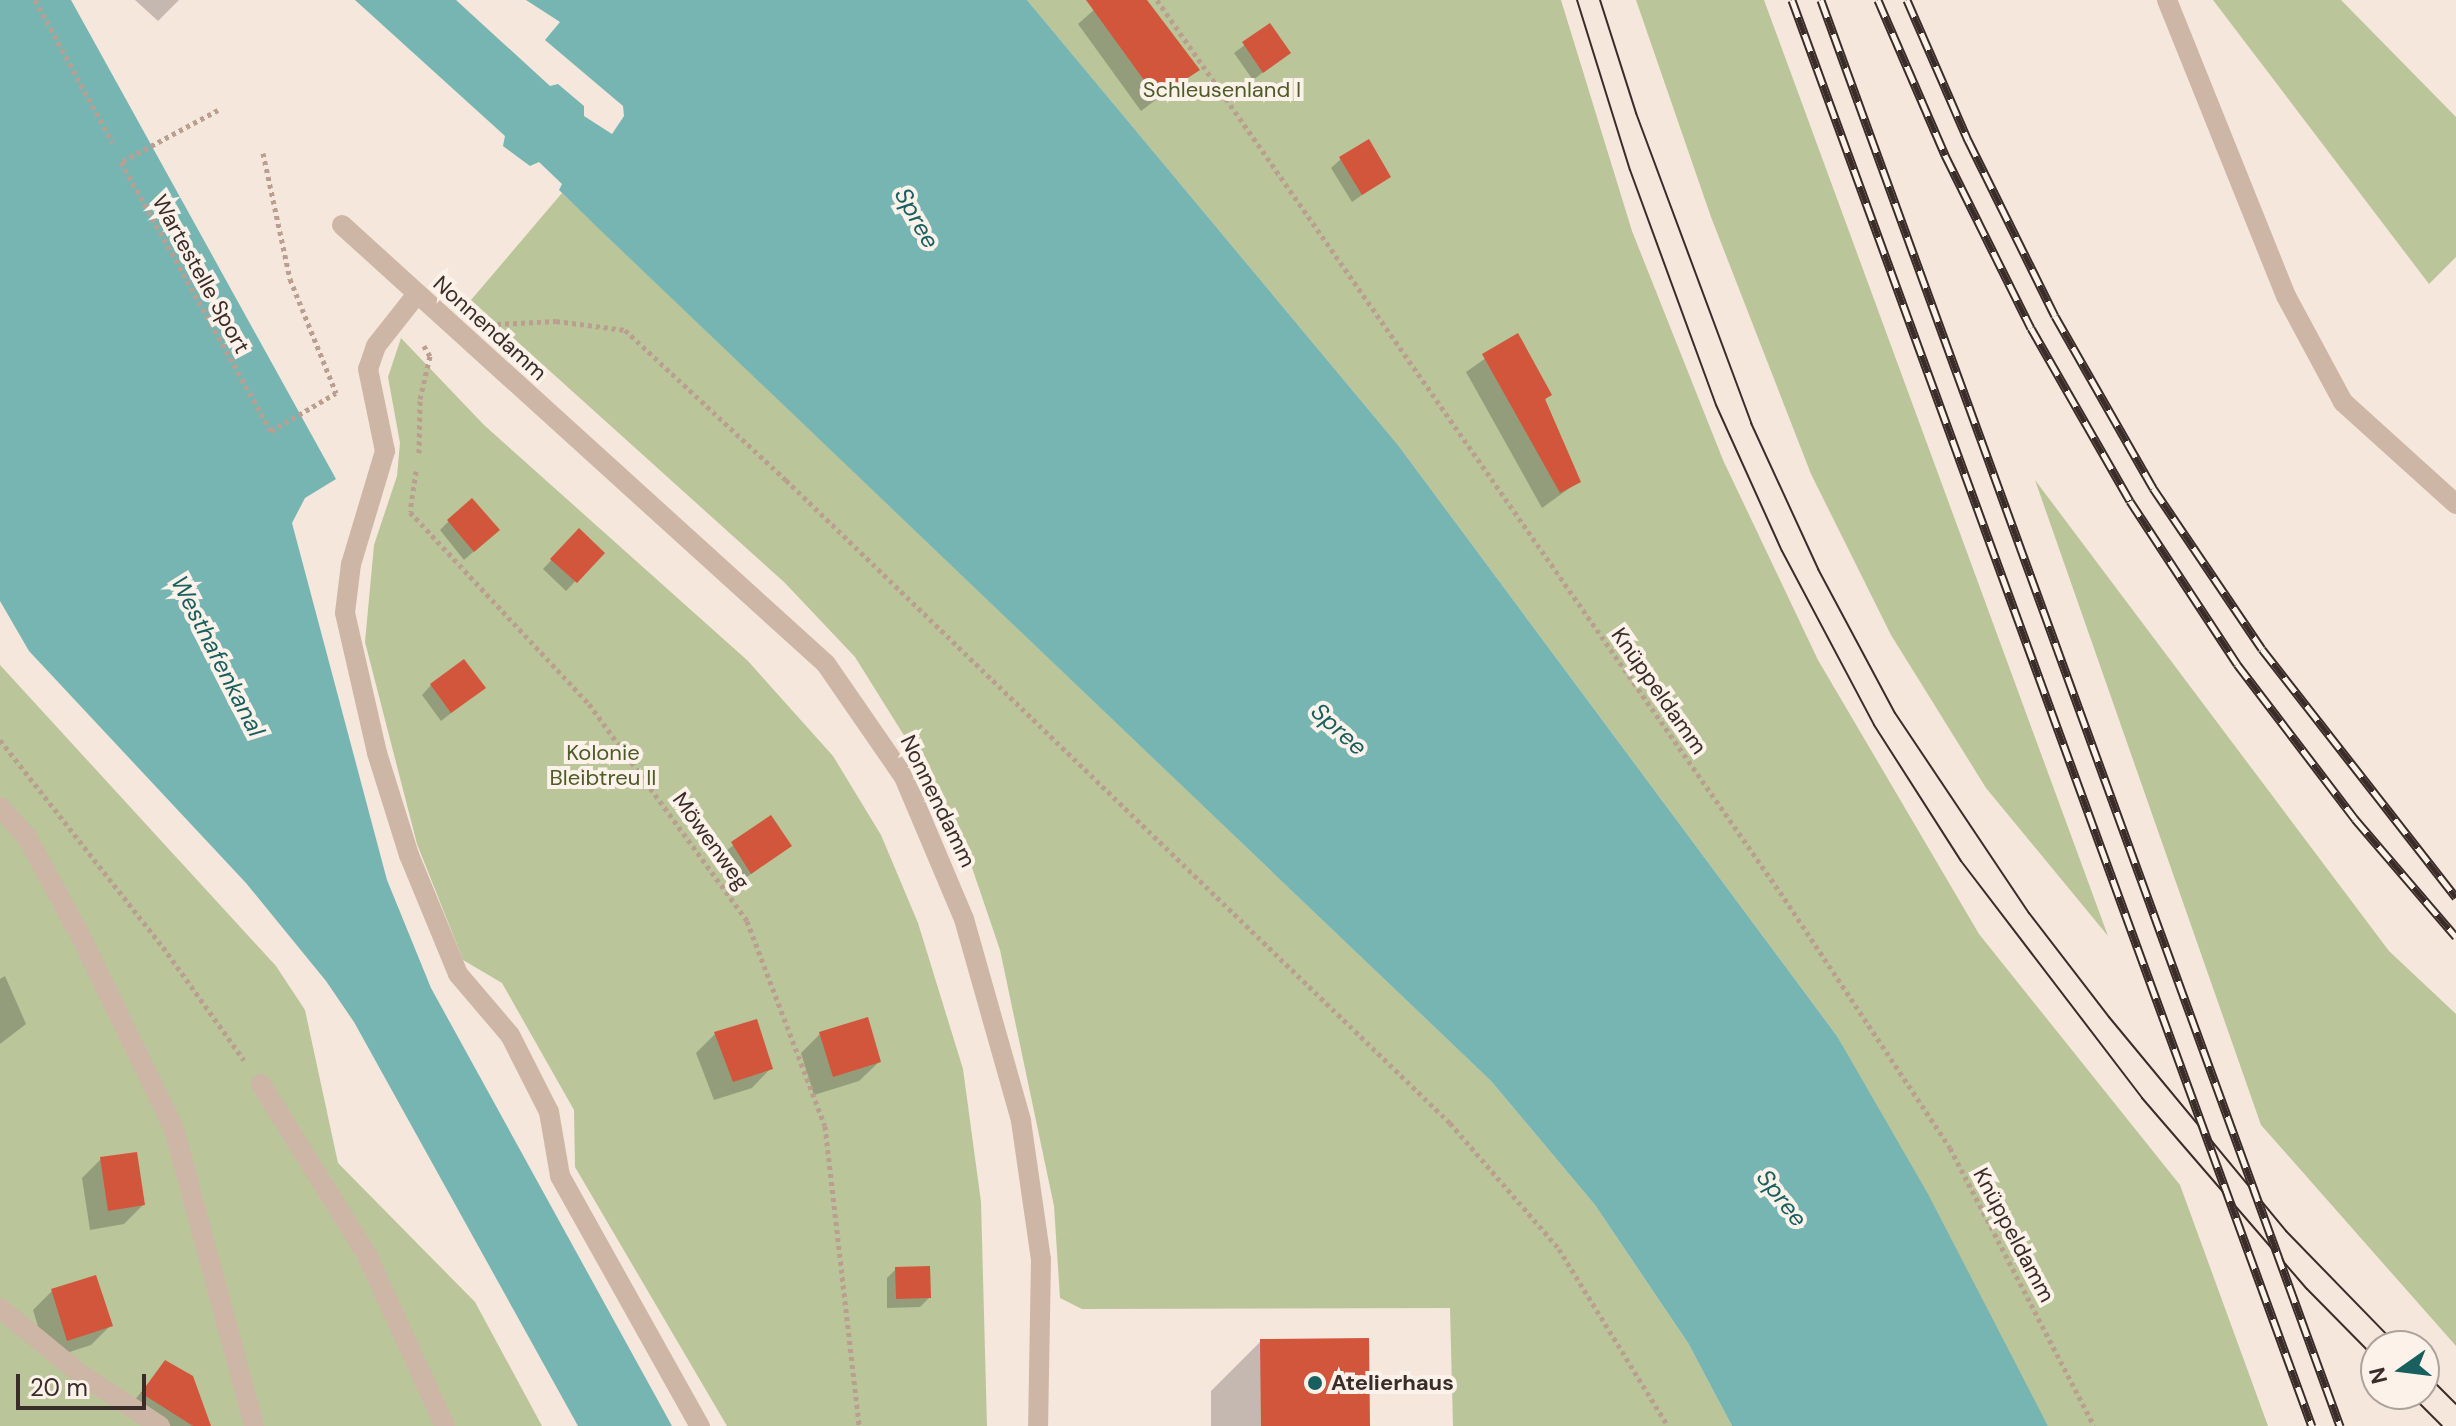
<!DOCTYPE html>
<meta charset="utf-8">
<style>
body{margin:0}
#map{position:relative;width:2456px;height:1426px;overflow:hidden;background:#f5e7dc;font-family:"DM Sans",sans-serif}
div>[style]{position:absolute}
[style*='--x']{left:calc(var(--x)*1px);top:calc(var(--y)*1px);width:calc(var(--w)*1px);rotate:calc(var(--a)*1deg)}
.green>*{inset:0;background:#bac59a}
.water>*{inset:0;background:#77b5b3}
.shadow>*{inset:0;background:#0003}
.building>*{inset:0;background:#d2563c}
.path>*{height:5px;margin-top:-2.5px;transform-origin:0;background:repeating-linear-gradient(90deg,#ba9f90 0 4px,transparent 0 8px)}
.minor>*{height:20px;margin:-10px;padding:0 10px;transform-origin:10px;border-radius:10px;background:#ceb6a6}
.tram>*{height:2px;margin:-1px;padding:0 1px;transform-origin:1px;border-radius:1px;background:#3a2c28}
.rail>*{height:9px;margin-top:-4.5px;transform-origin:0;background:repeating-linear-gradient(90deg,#fcf2e9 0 18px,#3a2c28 0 36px);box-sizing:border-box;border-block:2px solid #3a2c28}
.dots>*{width:22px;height:22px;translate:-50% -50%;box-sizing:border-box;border:4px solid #fcf2e9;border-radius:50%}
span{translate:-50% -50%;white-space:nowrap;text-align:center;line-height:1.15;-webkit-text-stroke:8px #fcf2e9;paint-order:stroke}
.park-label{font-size:22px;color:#4c5b29}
.street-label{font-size:22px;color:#3a2c28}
.poi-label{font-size:22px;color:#3a2c28;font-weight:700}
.left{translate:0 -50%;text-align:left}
.water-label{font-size:24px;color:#186060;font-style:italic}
.north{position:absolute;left:2360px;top:1330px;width:80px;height:80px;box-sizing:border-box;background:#fcf2e9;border:2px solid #aea39c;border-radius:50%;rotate:256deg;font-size:22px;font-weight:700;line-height:32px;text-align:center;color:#3a2c28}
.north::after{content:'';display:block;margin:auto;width:28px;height:36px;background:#186060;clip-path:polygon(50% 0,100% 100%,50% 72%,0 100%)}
.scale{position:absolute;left:16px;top:1374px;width:130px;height:36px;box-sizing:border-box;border:4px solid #3a2c28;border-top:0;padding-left:10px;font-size:24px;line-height:28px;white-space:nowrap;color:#3a2c28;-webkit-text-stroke:6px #fcf2e9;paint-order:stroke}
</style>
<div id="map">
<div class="green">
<div style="clip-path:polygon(1027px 0,1561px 0,1632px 231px,1723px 460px,1818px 660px,1979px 934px,2180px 1185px,2268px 1426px,2048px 1426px,1837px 1036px,1398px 445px)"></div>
<div style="clip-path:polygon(1636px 0,1764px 0,2108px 936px,1986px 788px,1891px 635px,1811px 474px,1711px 217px)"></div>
<div style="clip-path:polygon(2213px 0,2341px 0,2456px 117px,2456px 257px,2429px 284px)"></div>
<div style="clip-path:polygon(562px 193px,1491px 1081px,1595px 1205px,1688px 1343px,1732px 1426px,1453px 1426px,1450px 1308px,1082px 1309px,1060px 1298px,1054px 1206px,1000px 950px,964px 844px,910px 745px,855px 657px,785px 583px,471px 300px)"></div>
<div style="clip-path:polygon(401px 338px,484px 425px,748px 661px,833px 756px,881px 835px,918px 923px,963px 1069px,981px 1202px,987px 1426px,727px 1426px,575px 1167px,574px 1110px,502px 983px,463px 960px,417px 844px,365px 642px,374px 545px,397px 476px,400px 443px,388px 377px)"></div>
<div style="clip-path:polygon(2035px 480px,2389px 951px,2456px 1014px,2456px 1346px,2261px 1125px)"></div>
<div style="clip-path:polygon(0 665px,276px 966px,305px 1010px,338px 1163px,475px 1302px,542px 1426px,0 1426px)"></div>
</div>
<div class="water">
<div style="clip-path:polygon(0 0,71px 0,336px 479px,305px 498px,292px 523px,387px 880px,431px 988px,672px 1426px,578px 1426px,354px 1022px,326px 981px,246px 883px,29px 651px,0 601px)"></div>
<div style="clip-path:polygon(355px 0,456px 0,550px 86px,558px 84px,584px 106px,584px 116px,612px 134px,624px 116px,623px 106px,545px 40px,560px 22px,526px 0,1027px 0,1398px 445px,1837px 1036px,1928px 1194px,2048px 1426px,1732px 1426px,1688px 1343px,1595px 1205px,1491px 1081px,597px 227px,559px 190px,562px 184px,539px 162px,530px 166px,503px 146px,505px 136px)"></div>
</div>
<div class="shadow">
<div style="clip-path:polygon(135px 0,179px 0,158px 21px)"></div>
<div style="clip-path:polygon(1105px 0,1145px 0,1197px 69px,1141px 111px,1078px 24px)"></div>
<div style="clip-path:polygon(1270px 26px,1288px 53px,1253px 80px,1234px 53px)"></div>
<div style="clip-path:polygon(1341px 159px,1389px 176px,1352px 202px,1331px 168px)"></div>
<div style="clip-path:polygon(1517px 336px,1550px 394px,1544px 401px,1578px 482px,1542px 508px,1466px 372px)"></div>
<div style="clip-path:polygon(449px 521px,488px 539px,464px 560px,440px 530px)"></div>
<div style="clip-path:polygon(579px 531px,602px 553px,566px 591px,543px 569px)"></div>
<div style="clip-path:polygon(431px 685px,483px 688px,441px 721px,422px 695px)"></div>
<div style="clip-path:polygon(771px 818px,790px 846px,741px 881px,723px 853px)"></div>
<div style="clip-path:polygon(5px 976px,26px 1024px,0 1044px,0 979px)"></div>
<div style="clip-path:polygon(756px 1021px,771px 1068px,752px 1088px,714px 1100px,696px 1053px,715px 1034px)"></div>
<div style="clip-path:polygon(820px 1034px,879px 1062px,859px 1081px,814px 1095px,801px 1053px)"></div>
<div style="clip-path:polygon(101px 1159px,143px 1205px,124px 1224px,90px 1230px,82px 1178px)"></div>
<div style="clip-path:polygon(896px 1269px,929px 1298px,920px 1307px,887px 1308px,887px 1278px)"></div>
<div style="clip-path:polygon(52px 1291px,110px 1326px,91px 1345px,48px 1359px,33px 1310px)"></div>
<div style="clip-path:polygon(1261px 1341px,1368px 1426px,1211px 1426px,1211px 1391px)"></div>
<div style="clip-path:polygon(165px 1363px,209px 1426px,144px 1426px,124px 1413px)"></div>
</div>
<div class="building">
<div style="clip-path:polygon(1086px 0,1147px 0,1200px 70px,1157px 98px)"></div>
<div style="clip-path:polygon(1270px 23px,1291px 53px,1263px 73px,1242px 42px)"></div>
<div style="clip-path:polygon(1369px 139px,1391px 177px,1362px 195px,1339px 157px)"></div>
<div style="clip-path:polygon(1518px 333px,1552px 395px,1545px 399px,1581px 482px,1560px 493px,1482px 354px)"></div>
<div style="clip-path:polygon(472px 498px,500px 530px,474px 552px,447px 520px)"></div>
<div style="clip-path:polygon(579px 528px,605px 553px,577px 583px,550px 559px)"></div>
<div style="clip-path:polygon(464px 659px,486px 688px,451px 713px,430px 684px)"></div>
<div style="clip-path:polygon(771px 815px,792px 846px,751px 874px,731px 842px)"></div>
<div style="clip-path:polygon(868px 1017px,881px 1062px,833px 1077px,819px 1032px)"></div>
<div style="clip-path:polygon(757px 1019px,773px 1069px,733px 1082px,714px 1032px)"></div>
<div style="clip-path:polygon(137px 1152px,145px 1205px,108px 1211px,100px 1157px)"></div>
<div style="clip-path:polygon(930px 1266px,931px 1298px,896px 1299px,895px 1267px)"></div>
<div style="clip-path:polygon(96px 1275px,113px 1326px,67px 1341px,51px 1289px)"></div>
<div style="clip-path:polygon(1369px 1338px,1370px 1426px,1261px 1426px,1260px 1339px)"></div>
<div style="clip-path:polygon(165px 1360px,193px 1376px,211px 1426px,193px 1426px,141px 1393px)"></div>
</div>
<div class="path">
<div style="--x:35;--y:0;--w:162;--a:61.5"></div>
<div style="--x:1157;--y:0;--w:1088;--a:55.07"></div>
<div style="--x:1780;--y:892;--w:307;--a:56.4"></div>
<div style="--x:1950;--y:1148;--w:313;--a:62.6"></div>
<div style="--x:218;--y:110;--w:110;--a:151.8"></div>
<div style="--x:121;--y:162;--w:308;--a:60.9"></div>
<div style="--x:271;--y:431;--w:75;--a:-30.3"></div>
<div style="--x:263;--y:153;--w:129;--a:77.9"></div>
<div style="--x:290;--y:279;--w:123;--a:68"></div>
<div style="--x:497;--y:324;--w:59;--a:-2.9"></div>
<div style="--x:556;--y:321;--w:70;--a:7.4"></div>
<div style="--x:625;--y:330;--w:220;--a:43"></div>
<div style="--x:786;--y:480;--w:924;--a:44.08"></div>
<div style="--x:1450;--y:1123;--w:167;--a:49.1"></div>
<div style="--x:1559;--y:1249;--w:208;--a:58.4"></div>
<div style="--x:419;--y:453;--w:54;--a:-88.9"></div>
<div style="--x:420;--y:399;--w:44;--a:-76.9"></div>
<div style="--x:430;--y:356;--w:12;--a:-121"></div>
<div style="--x:416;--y:471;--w:41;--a:98.3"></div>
<div style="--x:410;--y:512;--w:262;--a:47"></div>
<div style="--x:589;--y:704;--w:268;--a:53.9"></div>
<div style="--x:747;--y:921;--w:219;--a:69.2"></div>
<div style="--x:825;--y:1126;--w:302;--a:83.5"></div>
<div style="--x:0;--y:740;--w:263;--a:51.8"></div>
<div style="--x:163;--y:947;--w:139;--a:54.4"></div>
</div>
<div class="minor">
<div style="--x:2167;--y:0;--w:319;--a:68.1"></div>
<div style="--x:2286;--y:296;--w:120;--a:61.7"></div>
<div style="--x:2343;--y:402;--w:152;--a:42.1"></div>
<div style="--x:342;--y:225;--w:653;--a:42.21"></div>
<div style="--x:826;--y:664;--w:137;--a:55.4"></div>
<div style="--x:904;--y:777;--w:154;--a:67.1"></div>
<div style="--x:964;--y:919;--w:210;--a:74.2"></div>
<div style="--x:1021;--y:1121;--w:139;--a:81.8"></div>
<div style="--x:1041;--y:1259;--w:167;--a:91"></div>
<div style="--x:417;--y:294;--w:66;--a:128.3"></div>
<div style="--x:376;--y:346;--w:24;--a:109"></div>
<div style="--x:368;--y:369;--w:84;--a:78.3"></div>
<div style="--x:385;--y:451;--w:118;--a:106.7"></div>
<div style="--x:351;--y:564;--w:49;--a:97"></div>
<div style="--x:345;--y:613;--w:144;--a:77.1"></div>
<div style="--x:377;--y:753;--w:107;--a:72.6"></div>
<div style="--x:409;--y:855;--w:129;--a:67.6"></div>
<div style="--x:458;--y:974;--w:80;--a:49.6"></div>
<div style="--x:510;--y:1035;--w:86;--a:63.1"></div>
<div style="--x:549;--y:1112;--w:65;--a:80.2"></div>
<div style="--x:560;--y:1176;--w:287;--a:60.8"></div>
<div style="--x:0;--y:807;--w:40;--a:48"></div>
<div style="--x:27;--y:837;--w:111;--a:61.6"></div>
<div style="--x:80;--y:935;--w:216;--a:64.1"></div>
<div style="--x:174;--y:1129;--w:308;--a:74.9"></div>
<div style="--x:261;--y:1084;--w:201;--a:58.2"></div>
<div style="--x:367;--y:1255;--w:188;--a:65.5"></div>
<div style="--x:0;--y:1308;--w:102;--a:39.4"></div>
<div style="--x:79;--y:1373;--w:97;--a:33.2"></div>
</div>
<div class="tram">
<div style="--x:1577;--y:0;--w:178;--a:72.7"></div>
<div style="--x:1630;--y:170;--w:250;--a:69.9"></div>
<div style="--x:1716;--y:405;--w:160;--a:65.7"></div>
<div style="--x:1782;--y:551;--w:197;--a:62.1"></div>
<div style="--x:1874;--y:725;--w:161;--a:57.4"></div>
<div style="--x:1961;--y:861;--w:298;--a:52.6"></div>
<div style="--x:2142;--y:1098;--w:252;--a:49.2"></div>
<div style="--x:2307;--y:1289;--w:98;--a:45.4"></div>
<div style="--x:1600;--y:0;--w:119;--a:72.3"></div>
<div style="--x:1636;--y:113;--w:331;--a:69.6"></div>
<div style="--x:1751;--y:423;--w:161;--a:65.3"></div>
<div style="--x:1818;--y:569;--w:163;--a:61.9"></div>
<div style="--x:1895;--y:713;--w:241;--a:56.2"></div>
<div style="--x:2029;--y:913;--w:131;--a:52.4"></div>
<div style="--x:2109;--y:1017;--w:278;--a:50.4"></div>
<div style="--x:2286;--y:1231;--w:161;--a:45.8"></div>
<div style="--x:2424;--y:1372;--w:45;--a:45"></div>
<div style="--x:2410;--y:1394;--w:45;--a:45"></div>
</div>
<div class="rail">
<div style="--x:1792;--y:0;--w:1518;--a:69.97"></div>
<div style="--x:1821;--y:0;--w:1518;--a:70"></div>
<div style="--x:1878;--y:0;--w:169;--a:66.6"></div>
<div style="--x:1945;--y:155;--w:193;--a:63.6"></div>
<div style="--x:2031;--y:328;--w:199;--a:60.2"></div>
<div style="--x:2130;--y:501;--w:195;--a:56.7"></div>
<div style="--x:2237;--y:664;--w:195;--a:52.7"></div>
<div style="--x:2355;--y:819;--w:155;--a:49.4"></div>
<div style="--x:1907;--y:0;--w:153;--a:66.5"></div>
<div style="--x:1968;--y:140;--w:196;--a:63.7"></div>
<div style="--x:2055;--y:316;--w:198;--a:60.3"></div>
<div style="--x:2153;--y:488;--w:194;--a:55.9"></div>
<div style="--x:2262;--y:649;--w:315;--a:52"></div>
</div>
<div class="dots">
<div style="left:1315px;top:1383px;background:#186060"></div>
</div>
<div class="park-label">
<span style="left:1222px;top:90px">Schleusenland I</span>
<span style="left:603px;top:765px">Kolonie<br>Bleibtreu II</span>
</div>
<div class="street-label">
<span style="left:201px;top:274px;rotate:61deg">Wartestelle Sport</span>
<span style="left:490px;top:328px;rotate:42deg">Nonnendamm</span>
<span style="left:1659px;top:691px;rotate:55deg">Knüppeldamm</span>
<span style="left:938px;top:801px;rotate:64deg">Nonnendamm</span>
<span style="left:711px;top:841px;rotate:54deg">Möwenweg</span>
<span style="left:2014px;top:1235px;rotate:62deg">Knüppeldamm</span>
</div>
<div class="poi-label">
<span class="left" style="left:1331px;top:1383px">Atelierhaus</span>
</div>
<div class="water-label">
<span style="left:917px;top:218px;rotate:61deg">Spree</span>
<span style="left:218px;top:656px;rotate:63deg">Westhafenkanal</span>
<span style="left:1339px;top:729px;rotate:42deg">Spree</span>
<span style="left:1782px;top:1198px;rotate:52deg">Spree</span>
</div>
<div class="north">N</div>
<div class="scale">20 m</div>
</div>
